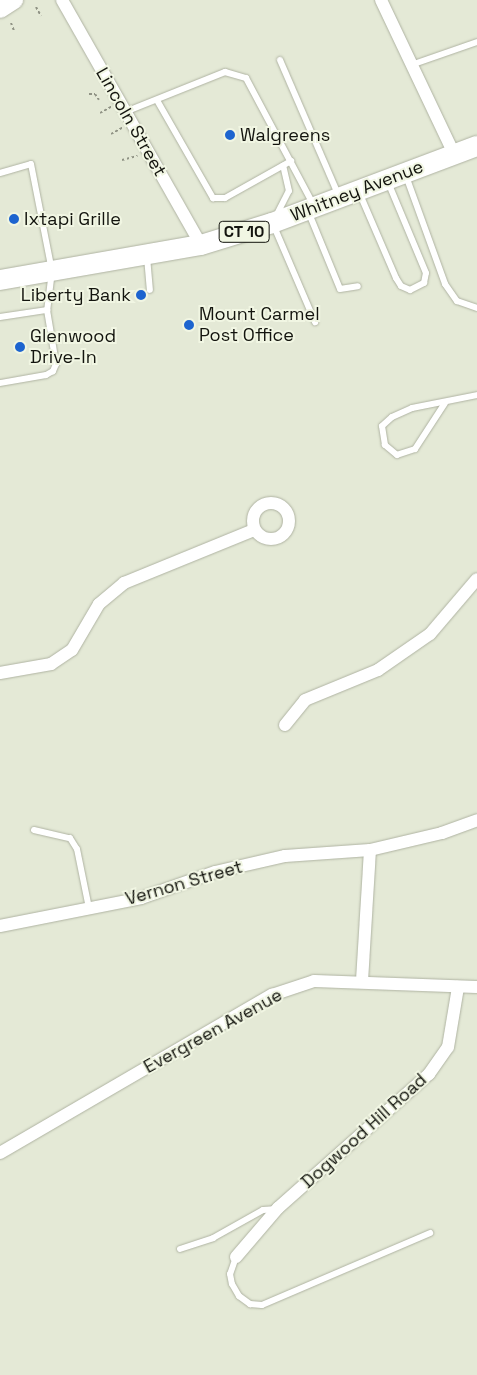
<!DOCTYPE html>
<style>
body{margin:0}
#map{position:relative;width:477px;height:1375px;overflow:hidden;background:#e4e9d6;font-family:"Space Grotesk",sans-serif}
div>[style]{position:absolute}
[style*='--x']{left:calc(var(--x)*1px);top:calc(var(--y)*1px);width:calc(var(--w)*1px);rotate:calc(var(--a)*1deg)}
.path>*{height:2px;margin-top:-1px;transform-origin:0;background:repeating-linear-gradient(90deg,#909385 0 2.5px,transparent 0 5px)}
.roads{filter:drop-shadow(0 0 1px #afb3a2) drop-shadow(0 0 1px #afb3a2)}
.lane>*{height:6px;margin:-3px;padding:0 3px;transform-origin:3px;border-radius:3px;background:#fff}
.street>*{height:12px;margin:-6px;padding:0 6px;transform-origin:6px;border-radius:6px;background:#fff}
.street>.ring{margin:-6px;padding:0;box-sizing:content-box;background:none;border:12px solid #fff;border-radius:50%}
.secondary>*{height:18px;margin:-9px;padding:0 9px;transform-origin:9px;border-radius:9px;background:#fff}
.primary>*{height:20px;margin:-10px;padding:0 10px;transform-origin:10px;border-radius:10px;background:#fff}
.dots>*{width:14px;height:14px;translate:-50% -50%;box-sizing:border-box;border:2px solid #f1f6e3;border-radius:50%}
span{translate:-50% -50%;white-space:nowrap;text-align:center;line-height:1.15;-webkit-text-stroke:4px #f1f6e3;paint-order:stroke}
.shield-label span{padding:1px 4px;background:#f1f6e3;border:1px solid;border-radius:4px;-webkit-text-stroke-width:0}
.shield-label{font-size:16px;color:#13140e;font-weight:700}
.street-label{font-size:18px;color:#13140e}
.poi-label{font-size:18px;color:#13140e}
.left{translate:0 -50%;text-align:left}
.right{translate:-100% -50%;text-align:right}
</style>
<div id="map">
<div class="path">
<div style="--x:36;--y:7;--w:10;--a:61"></div>
<div style="--x:11;--y:23;--w:9;--a:69"></div>
<div style="--x:89;--y:94;--w:6;--a:0"></div>
<div style="--x:95;--y:94;--w:7;--a:56"></div>
<div style="--x:100;--y:113;--w:13;--a:-29"></div>
<div style="--x:111;--y:134;--w:13;--a:-29"></div>
<div style="--x:122;--y:160;--w:16;--a:-15"></div>
</div>
<div class="roads">
<div class="lane">
<div style="--x:280;--y:60;--w:146;--a:66.6"></div>
<div style="--x:411;--y:65;--w:70;--a:-19.2"></div>
<div style="--x:158;--y:102;--w:111;--a:60.2"></div>
<div style="--x:213;--y:198;--w:12;--a:0"></div>
<div style="--x:225;--y:198;--w:76;--a:-29.3"></div>
<div style="--x:125;--y:112;--w:108;--a:-21.8"></div>
<div style="--x:225;--y:72;--w:22;--a:16"></div>
<div style="--x:246;--y:78;--w:143;--a:62"></div>
<div style="--x:0;--y:173;--w:32;--a:-16"></div>
<div style="--x:31;--y:164;--w:109;--a:78.9"></div>
<div style="--x:52;--y:271;--w:39;--a:97"></div>
<div style="--x:47;--y:310;--w:55;--a:80.5"></div>
<div style="--x:56;--y:364;--w:8;--a:113"></div>
<div style="--x:53;--y:371;--w:8;--a:150"></div>
<div style="--x:46;--y:375;--w:47;--a:170.1"></div>
<div style="--x:406;--y:176;--w:115;--a:70.1"></div>
<div style="--x:445;--y:284;--w:21;--a:55"></div>
<div style="--x:457;--y:301;--w:21;--a:19"></div>
<div style="--x:359;--y:192;--w:94;--a:66.7"></div>
<div style="--x:396;--y:278;--w:9;--a:58"></div>
<div style="--x:401;--y:286;--w:10;--a:24"></div>
<div style="--x:410;--y:290;--w:16;--a:-27"></div>
<div style="--x:424;--y:283;--w:10;--a:-79"></div>
<div style="--x:426;--y:273;--w:99;--a:-112.7"></div>
<div style="--x:308;--y:211;--w:84;--a:67.7"></div>
<div style="--x:340;--y:289;--w:18;--a:-9"></div>
<div style="--x:276;--y:216;--w:28;--a:-63"></div>
<div style="--x:289;--y:191;--w:26;--a:-103"></div>
<div style="--x:273;--y:224;--w:107;--a:66.8"></div>
<div style="--x:147;--y:257;--w:33;--a:85"></div>
<div style="--x:0;--y:317;--w:48;--a:-8.5"></div>
<div style="--x:445;--y:403;--w:55;--a:123.1"></div>
<div style="--x:415;--y:449;--w:19;--a:162"></div>
<div style="--x:397;--y:455;--w:16;--a:-140"></div>
<div style="--x:385;--y:445;--w:19;--a:-99"></div>
<div style="--x:382;--y:426;--w:13;--a:-42"></div>
<div style="--x:392;--y:417;--w:22;--a:-24"></div>
<div style="--x:412;--y:408;--w:66;--a:-11.3"></div>
<div style="--x:34;--y:830;--w:37;--a:13"></div>
<div style="--x:70;--y:838;--w:13;--a:58"></div>
<div style="--x:77;--y:849;--w:60;--a:78.5"></div>
<div style="--x:180;--y:1249;--w:35;--a:-18"></div>
<div style="--x:213;--y:1238;--w:57;--a:-29.2"></div>
<div style="--x:263;--y:1210;--w:14;--a:-4"></div>
<div style="--x:236;--y:1257;--w:18;--a:109"></div>
<div style="--x:230;--y:1274;--w:10;--a:79"></div>
<div style="--x:232;--y:1284;--w:14;--a:60"></div>
<div style="--x:239;--y:1296;--w:14;--a:36"></div>
<div style="--x:250;--y:1304;--w:12;--a:5"></div>
<div style="--x:262;--y:1305;--w:183;--a:-23.2"></div>
</div>
<div class="street">
<div style="--x:62;--y:0;--w:282;--a:60.4"></div>
<div style="--x:381;--y:0;--w:170;--a:64.6"></div>
<div class="ring" style="left:253px;top:503px;width:24px;height:24px"></div>
<div style="--x:0;--y:673;--w:52;--a:-10"></div>
<div style="--x:51;--y:664;--w:25;--a:-34"></div>
<div style="--x:72;--y:650;--w:53;--a:-59.6"></div>
<div style="--x:99;--y:604;--w:33;--a:-40"></div>
<div style="--x:124;--y:583;--w:140;--a:-22.2"></div>
<div style="--x:285;--y:725;--w:32;--a:-51"></div>
<div style="--x:305;--y:700;--w:79;--a:-22.3"></div>
<div style="--x:378;--y:670;--w:63;--a:-34.7"></div>
<div style="--x:430;--y:634;--w:72;--a:-49.5"></div>
<div style="--x:0;--y:926;--w:144;--a:-11.2"></div>
<div style="--x:141;--y:898;--w:78;--a:-19.4"></div>
<div style="--x:215;--y:872;--w:72;--a:-12.9"></div>
<div style="--x:285;--y:856;--w:85;--a:-4"></div>
<div style="--x:370;--y:850;--w:74;--a:-13.3"></div>
<div style="--x:442;--y:833;--w:37;--a:-20"></div>
<div style="--x:362;--y:981;--w:131;--a:-86.5"></div>
<div style="--x:0;--y:1153;--w:315;--a:-30.2"></div>
<div style="--x:272;--y:995;--w:44;--a:-18.4"></div>
<div style="--x:314;--y:981;--w:163;--a:2.1"></div>
<div style="--x:236;--y:1257;--w:65;--a:-49.4"></div>
<div style="--x:278;--y:1208;--w:202;--a:-41.6"></div>
<div style="--x:429;--y:1074;--w:33;--a:-55"></div>
<div style="--x:448;--y:1047;--w:61;--a:-80.5"></div>
</div>
<div class="secondary">
<div style="--x:0;--y:9;--w:17;--a:-33"></div>
</div>
<div class="primary">
<div style="--x:0;--y:280;--w:204;--a:-9.9"></div>
<div style="--x:201;--y:245;--w:74;--a:-17.2"></div>
<div style="--x:272;--y:223;--w:219;--a:-20.6"></div>
</div>
</div>
<div class="dots">
<div style="left:230px;top:135px;background:#1d64cf"></div>
<div style="left:14px;top:219px;background:#1d64cf"></div>
<div style="left:141px;top:295px;background:#1d64cf"></div>
<div style="left:189px;top:325px;background:#1d64cf"></div>
<div style="left:20px;top:347px;background:#1d64cf"></div>
</div>
<div class="shield-label">
<span style="left:244px;top:232px">CT 10</span>
</div>
<div class="street-label">
<span style="left:131px;top:122px;rotate:60deg">Lincoln Street</span>
<span style="left:357px;top:191px;rotate:-21deg">Whitney Avenue</span>
<span style="left:184px;top:883px;rotate:-16deg">Vernon Street</span>
<span style="left:213px;top:1031px;rotate:-29deg">Evergreen Avenue</span>
<span style="left:364px;top:1131px;rotate:-42deg">Dogwood Hill Road</span>
</div>
<div class="poi-label">
<span class="left" style="left:240px;top:135px">Walgreens</span>
<span class="left" style="left:24px;top:219px">Ixtapi Grille</span>
<span class="right" style="left:131px;top:295px">Liberty Bank</span>
<span class="left" style="left:199px;top:325px">Mount Carmel<br>Post Office</span>
<span class="left" style="left:30px;top:347px">Glenwood<br>Drive-In</span>
</div>
</div>
